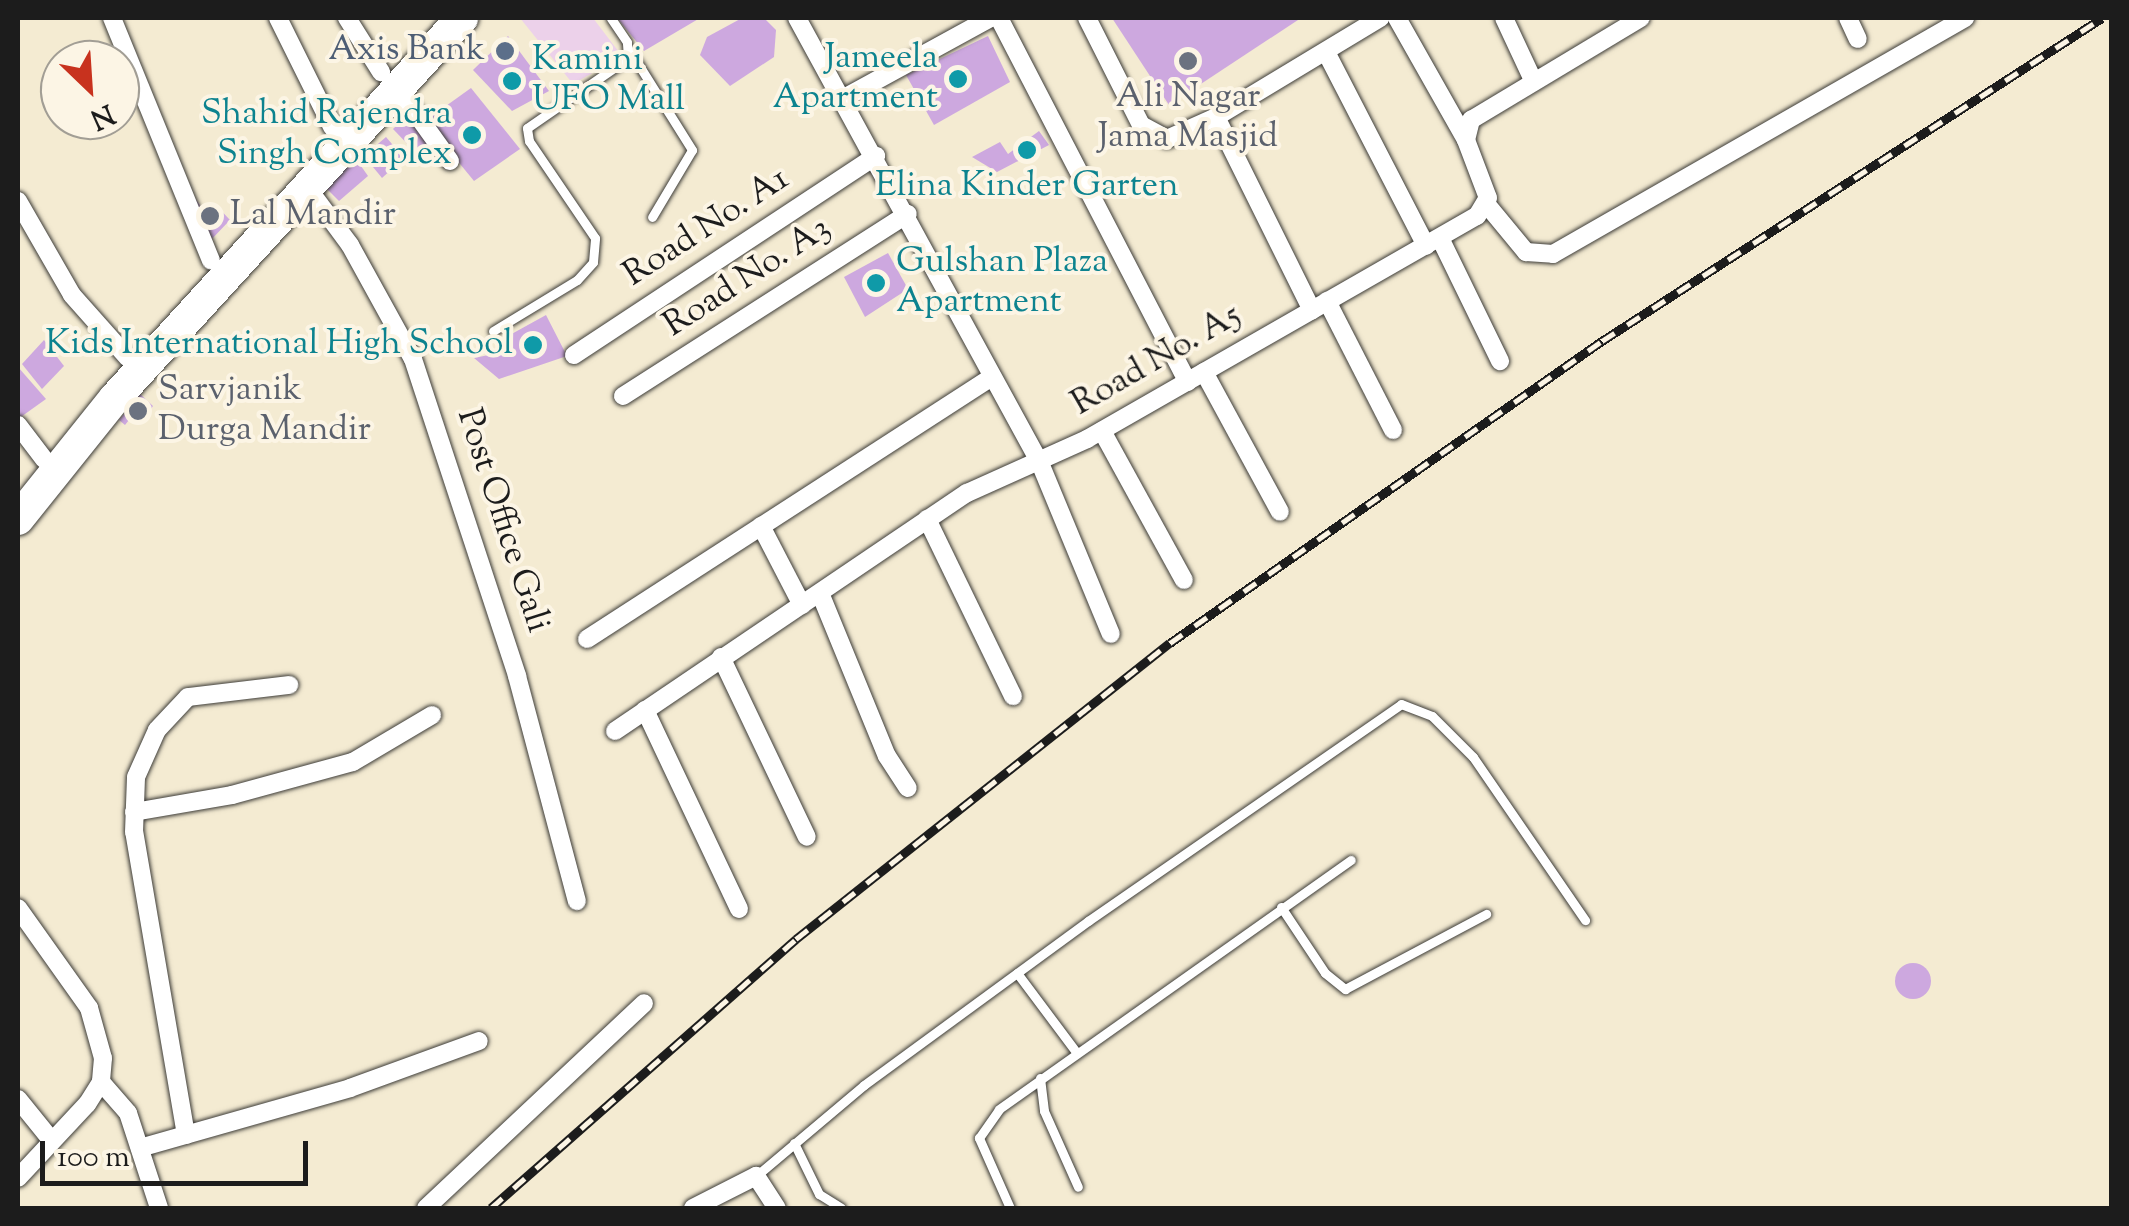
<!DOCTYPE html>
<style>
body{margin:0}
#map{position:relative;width:2129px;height:1226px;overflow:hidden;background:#f4ebd2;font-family:"Sorts Mill Goudy",serif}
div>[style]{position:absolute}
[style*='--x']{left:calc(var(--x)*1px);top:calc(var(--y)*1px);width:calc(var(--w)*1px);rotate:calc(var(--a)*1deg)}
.built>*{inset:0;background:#ecd1ea}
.building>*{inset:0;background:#cda8df}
.round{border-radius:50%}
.roads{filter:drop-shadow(0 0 2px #3c3b37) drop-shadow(0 0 2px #3c3b37)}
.lane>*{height:9px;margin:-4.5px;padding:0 4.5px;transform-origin:4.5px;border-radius:4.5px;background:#fff}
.street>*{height:18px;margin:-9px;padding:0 9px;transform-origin:9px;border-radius:9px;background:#fff}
.highway>*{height:32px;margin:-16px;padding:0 16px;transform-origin:16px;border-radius:16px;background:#fff}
.rail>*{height:9px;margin-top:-4.5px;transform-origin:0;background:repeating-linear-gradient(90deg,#fcf5e5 0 15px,#1c1c1c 0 30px);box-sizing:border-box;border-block:2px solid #1c1c1c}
.dots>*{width:28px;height:28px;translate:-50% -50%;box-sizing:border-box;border:5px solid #fcf5e5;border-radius:50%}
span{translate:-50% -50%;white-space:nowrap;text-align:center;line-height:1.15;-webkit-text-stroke:8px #fcf5e5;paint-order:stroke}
.service-label{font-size:35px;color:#4e5e75}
.right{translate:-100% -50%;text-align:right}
.culture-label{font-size:35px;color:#0d838f}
.left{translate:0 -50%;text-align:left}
.worship-label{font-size:35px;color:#5b616d}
.street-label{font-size:35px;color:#1c1c1c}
.frame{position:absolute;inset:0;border:20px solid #1c1c1c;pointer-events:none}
.north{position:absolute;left:40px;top:40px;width:100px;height:100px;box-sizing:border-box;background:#fcf5e5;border:2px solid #a29e95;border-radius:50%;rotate:155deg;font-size:28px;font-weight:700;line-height:40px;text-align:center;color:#1c1c1c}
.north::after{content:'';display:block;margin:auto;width:35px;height:45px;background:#c8321e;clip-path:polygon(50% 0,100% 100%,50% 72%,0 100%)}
.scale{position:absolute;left:40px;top:1141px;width:268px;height:45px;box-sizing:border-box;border:5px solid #1c1c1c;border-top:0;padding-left:12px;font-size:30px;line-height:35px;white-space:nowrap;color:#1c1c1c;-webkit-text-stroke:8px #fcf5e5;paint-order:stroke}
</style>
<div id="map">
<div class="built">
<div style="clip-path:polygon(520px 18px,593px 18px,622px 56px,573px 84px)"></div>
</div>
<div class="building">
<div style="clip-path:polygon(617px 18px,700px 18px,644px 51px)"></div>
<div style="clip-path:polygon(742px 18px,764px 18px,776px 30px,774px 57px,730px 86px,700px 55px,707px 37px)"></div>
<div style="clip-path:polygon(1112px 18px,1301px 18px,1169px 105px)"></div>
<div style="clip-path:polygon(508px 36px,549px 91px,512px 111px,473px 70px)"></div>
<div style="clip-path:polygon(988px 36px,1010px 82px,934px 125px,906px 75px)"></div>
<div style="clip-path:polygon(471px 88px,520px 149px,474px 181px,425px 121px)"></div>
<div style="clip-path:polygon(412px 111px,434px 139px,418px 155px,393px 129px)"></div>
<div style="clip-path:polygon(1039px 131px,1049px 145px,997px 172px,972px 157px,1000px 142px,1008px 154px)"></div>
<div style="clip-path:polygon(386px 137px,404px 158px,382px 178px,364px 156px)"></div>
<div style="clip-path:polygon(354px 156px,368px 176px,339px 201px,324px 186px)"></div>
<div style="clip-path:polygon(195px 198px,204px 211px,215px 204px,230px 220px,210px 241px,187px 206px)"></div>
<div style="clip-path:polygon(888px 253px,908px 289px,865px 317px,844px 277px)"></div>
<div style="clip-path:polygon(546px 315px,567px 356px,499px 379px,474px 358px,508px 351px,501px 340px)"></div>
<div style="clip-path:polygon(44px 340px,64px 366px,42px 389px,22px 364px)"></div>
<div style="clip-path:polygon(18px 367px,46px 399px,18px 419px)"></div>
<div style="clip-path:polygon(140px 394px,153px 406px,142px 422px,133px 415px,125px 425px,119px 420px)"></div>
<div class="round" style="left:1895px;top:963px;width:36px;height:36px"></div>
</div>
<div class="roads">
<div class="lane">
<div style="--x:630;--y:51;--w:117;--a:57.9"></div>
<div style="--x:692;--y:150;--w:78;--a:120.8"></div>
<div style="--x:493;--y:331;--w:98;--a:-31.3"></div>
<div style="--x:577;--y:280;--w:24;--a:-48"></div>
<div style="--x:593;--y:262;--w:24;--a:-85"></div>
<div style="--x:595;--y:238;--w:117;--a:-124.2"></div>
<div style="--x:529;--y:141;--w:13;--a:-99"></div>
<div style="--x:527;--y:128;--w:123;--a:-34.7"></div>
<div style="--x:628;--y:58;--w:16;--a:-94"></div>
<div style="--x:627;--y:42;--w:29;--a:-124"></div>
<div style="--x:1281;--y:907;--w:79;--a:56.3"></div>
<div style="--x:1325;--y:973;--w:26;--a:39"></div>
<div style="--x:1345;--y:989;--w:160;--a:-28"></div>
<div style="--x:1017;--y:973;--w:99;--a:53.2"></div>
<div style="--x:1040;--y:1078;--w:33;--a:83"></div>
<div style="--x:1044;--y:1111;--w:83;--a:65.9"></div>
<div style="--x:794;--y:1143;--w:57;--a:63.9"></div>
<div style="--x:819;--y:1194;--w:26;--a:32"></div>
<div style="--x:756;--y:1176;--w:141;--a:-40.1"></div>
<div style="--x:864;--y:1085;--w:278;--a:-36.2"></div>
<div style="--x:1088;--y:921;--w:381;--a:-34.7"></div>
<div style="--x:1401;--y:704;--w:33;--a:21"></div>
<div style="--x:1432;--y:716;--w:58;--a:45"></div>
<div style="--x:1473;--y:757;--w:198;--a:55.5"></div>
<div style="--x:1010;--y:1208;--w:77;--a:-113.9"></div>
<div style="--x:979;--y:1138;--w:35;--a:-55"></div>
<div style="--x:999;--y:1109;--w:431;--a:-35.3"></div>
</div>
<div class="street">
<div style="--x:112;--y:18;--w:262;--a:67.8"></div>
<div style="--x:278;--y:18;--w:122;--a:63.6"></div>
<div style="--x:347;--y:18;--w:64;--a:57.8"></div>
<div style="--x:797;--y:18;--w:507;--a:61.36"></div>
<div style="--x:1040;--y:463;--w:185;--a:67.5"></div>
<div style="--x:999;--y:18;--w:410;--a:62.6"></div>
<div style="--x:1087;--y:18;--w:120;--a:63.2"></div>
<div style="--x:1141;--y:125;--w:30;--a:28"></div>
<div style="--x:1167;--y:139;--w:54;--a:-24.2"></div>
<div style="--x:1216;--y:117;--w:192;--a:-31.1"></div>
<div style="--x:1397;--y:18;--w:140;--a:60.5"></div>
<div style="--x:1504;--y:18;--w:66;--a:65"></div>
<div style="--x:1848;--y:18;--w:23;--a:65"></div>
<div style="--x:1326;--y:52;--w:218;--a:62.7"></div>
<div style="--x:397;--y:87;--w:91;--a:54.4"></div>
<div style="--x:846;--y:97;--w:164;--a:-28.7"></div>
<div style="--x:1216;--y:117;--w:216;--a:63.6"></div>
<div style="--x:307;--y:187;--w:72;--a:53.4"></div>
<div style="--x:350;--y:245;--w:130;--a:61.1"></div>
<div style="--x:413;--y:359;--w:334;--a:71.8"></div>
<div style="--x:517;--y:676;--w:233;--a:75.1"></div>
<div style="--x:18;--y:201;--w:108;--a:60.1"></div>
<div style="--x:72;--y:295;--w:84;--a:48.4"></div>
<div style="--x:1488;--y:206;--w:60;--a:50.4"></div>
<div style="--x:1526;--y:252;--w:27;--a:4"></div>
<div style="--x:1553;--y:254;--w:475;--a:-29.8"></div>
<div style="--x:1440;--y:238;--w:137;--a:64"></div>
<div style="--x:1327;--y:301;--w:145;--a:62.9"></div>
<div style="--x:574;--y:355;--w:362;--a:-33.4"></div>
<div style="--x:1204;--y:372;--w:159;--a:61.5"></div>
<div style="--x:623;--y:396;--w:338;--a:-32.6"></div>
<div style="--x:18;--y:425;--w:43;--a:52.6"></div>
<div style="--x:1102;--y:431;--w:170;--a:61.2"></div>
<div style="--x:927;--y:519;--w:197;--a:64.1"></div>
<div style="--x:761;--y:526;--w:89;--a:62.6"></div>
<div style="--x:820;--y:593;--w:176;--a:67.7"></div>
<div style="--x:887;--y:756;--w:38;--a:57"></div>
<div style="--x:587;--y:639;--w:482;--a:-32.9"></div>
<div style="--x:721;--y:657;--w:199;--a:64.5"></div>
<div style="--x:645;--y:710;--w:220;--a:64.7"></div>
<div style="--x:615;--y:731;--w:425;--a:-34.1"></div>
<div style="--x:967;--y:493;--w:132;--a:-24.2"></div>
<div style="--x:1087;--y:439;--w:449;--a:-29.8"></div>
<div style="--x:1477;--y:216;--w:21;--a:-59"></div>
<div style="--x:1488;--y:198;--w:62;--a:-110.8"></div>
<div style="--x:1466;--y:140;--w:21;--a:-76"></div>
<div style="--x:1471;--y:120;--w:198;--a:-31"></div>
<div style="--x:134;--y:812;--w:99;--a:-9.8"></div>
<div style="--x:232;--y:795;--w:125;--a:-15.3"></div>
<div style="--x:353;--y:762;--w:92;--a:-30.7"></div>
<div style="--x:18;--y:908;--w:123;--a:54.6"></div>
<div style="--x:89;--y:1008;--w:52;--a:74.4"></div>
<div style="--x:103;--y:1058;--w:24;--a:95"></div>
<div style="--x:101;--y:1082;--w:26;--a:122"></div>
<div style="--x:87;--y:1104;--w:101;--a:133"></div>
<div style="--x:101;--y:1082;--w:41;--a:48.9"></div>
<div style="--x:128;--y:1113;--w:100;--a:71.9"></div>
<div style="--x:18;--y:1099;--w:54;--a:51"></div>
<div style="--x:186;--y:1135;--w:307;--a:-99.7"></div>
<div style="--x:134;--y:832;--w:55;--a:-87.9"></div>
<div style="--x:136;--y:777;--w:51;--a:-65.9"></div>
<div style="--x:157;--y:730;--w:45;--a:-46.8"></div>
<div style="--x:188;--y:697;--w:102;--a:-6.8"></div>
<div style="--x:140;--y:1148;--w:218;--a:-15.9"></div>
<div style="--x:350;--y:1088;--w:137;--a:-20"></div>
<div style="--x:426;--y:1208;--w:299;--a:-43.2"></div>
<div style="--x:693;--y:1208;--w:71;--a:-26.9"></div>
<div style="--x:756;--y:1176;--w:38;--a:57"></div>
</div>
<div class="highway">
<div style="--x:18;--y:519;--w:155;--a:-51.3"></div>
<div style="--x:115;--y:398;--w:515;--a:-47.6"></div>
</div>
</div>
<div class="rail">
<div style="--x:491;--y:1208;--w:407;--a:-41.4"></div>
<div style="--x:796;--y:939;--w:477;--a:-38.4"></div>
<div style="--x:1170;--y:643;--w:527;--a:-34.96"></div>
<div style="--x:1602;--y:341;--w:595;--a:-32.86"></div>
</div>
<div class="dots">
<div style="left:505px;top:51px;background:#5c6f8a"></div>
<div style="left:1188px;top:61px;background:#6b7280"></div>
<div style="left:958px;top:79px;background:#0f9aa8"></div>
<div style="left:512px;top:81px;background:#0f9aa8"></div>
<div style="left:472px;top:135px;background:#0f9aa8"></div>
<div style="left:1027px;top:150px;background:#0f9aa8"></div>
<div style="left:210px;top:216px;background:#6b7280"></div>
<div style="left:876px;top:283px;background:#0f9aa8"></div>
<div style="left:533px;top:345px;background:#0f9aa8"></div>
<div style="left:138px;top:411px;background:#6b7280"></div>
</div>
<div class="service-label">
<span class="right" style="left:485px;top:51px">Axis Bank</span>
</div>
<div class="culture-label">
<span class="right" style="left:938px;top:79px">Jameela<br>Apartment</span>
<span class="left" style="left:532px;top:81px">Kamini<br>UFO Mall</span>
<span class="right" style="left:452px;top:135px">Shahid Rajendra<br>Singh Complex</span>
<span style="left:1027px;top:187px">Elina Kinder Garten</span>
<span class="left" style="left:896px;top:283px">Gulshan Plaza<br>Apartment</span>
<span class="right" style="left:513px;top:345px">Kids International High School</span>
</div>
<div class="worship-label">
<span style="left:1188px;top:118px">Ali Nagar<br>Jama Masjid</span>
<span class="left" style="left:230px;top:216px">Lal Mandir</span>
<span class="left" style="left:158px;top:411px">Sarvjanik<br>Durga Mandir</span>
</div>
<div class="street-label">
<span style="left:707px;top:228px;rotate:-33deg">Road No. A1</span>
<span style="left:748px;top:278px;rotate:-33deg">Road No. A3</span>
<span style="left:1157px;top:361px;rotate:-30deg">Road No. A5</span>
<span style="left:502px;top:521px;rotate:72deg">Post Office Gali</span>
</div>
<div class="frame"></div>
<div class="north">N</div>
<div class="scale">100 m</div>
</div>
